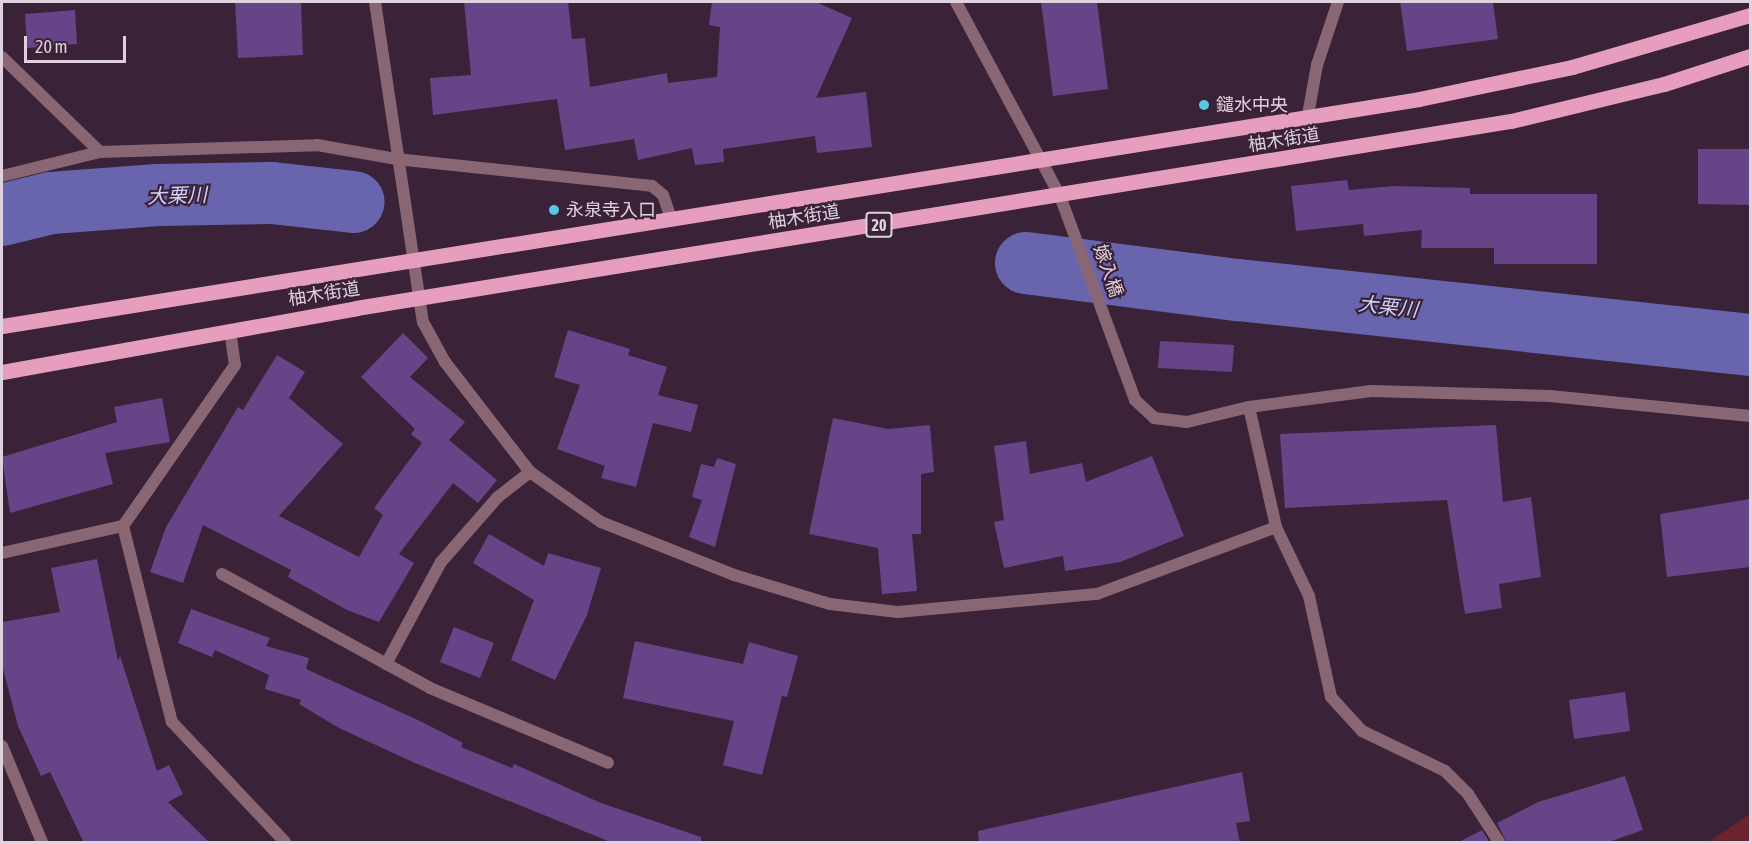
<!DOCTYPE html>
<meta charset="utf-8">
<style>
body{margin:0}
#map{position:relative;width:1752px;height:844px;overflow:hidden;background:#3a2338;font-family:"Asap Condensed","Noto Sans JP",sans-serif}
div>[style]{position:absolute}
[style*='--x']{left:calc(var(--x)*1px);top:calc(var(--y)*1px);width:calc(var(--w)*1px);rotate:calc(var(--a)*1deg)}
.green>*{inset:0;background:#6b242e}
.river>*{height:62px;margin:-31px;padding:0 31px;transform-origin:31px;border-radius:31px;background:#6865ae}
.building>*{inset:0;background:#674387}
.minor>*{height:12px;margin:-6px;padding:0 6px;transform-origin:6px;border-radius:6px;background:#896674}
.tertiary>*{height:12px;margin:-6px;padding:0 6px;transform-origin:6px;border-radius:6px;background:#896674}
.primary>*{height:15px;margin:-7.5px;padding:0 7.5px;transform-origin:7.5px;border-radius:7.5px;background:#e79dbd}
.dots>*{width:16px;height:16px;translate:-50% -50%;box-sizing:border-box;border:3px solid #3a2338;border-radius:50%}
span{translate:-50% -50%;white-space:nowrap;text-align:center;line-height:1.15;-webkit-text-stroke:4.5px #3a2338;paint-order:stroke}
.shield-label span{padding:2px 4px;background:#3a2338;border:2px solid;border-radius:4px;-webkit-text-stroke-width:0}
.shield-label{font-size:16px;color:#e0d1de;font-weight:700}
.poi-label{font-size:18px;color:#e0d1de}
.left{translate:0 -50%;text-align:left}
.street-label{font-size:18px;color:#e0d1de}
.water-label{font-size:20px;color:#cfd1fa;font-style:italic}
.frame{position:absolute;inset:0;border:3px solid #e0d1de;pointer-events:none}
.scale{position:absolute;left:24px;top:36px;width:102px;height:27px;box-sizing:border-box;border:3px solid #e0d1de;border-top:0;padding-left:8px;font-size:18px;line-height:21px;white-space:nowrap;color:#e0d1de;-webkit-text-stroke:4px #3a2338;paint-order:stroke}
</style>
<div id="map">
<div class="green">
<div style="clip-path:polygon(1750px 814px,1750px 842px,1708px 842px)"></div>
</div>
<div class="river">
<div style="--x:2;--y:215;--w:50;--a:-13.8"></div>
<div style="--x:51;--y:203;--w:107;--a:-4.3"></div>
<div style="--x:158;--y:195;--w:114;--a:-1"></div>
<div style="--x:272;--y:193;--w:82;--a:6.3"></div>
<div style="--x:1026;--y:263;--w:214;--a:7.3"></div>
<div style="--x:1238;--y:290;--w:515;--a:6.13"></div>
</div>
<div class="building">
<div style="clip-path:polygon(235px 2px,301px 2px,303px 55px,238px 58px)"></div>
<div style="clip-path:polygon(464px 2px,568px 2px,572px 39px,585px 38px,590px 87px,667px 73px,668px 83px,717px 77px,720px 27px,709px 25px,712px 2px,816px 2px,852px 18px,816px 98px,866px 92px,872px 147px,817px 153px,815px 136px,723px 149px,724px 162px,695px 165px,692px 148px,638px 160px,634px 139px,565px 150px,557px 99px,433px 115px,430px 78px,471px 75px)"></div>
<div style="clip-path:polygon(1041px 2px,1097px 2px,1108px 89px,1053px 96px)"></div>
<div style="clip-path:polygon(1400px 2px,1493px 2px,1498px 39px,1407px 51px)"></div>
<div style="clip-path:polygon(75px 10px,77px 44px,27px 48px,25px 14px)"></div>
<div style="clip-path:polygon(1698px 149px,1750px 149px,1750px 205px,1698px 204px)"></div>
<div style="clip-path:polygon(1347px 180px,1349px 190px,1394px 186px,1470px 188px,1470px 194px,1597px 194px,1597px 264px,1494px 264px,1494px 248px,1421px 248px,1422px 230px,1364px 236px,1363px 224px,1296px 231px,1291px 186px)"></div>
<div style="clip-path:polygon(568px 330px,630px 349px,628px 355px,667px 367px,658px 395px,698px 405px,691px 432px,653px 423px,636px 487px,601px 478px,605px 466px,557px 449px,580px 385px,554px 377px)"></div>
<div style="clip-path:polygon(403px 333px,428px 358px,410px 377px,465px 422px,449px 440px,497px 480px,478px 503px,453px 483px,399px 554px,414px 563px,379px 622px,347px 610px,288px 577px,291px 570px,203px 525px,183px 583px,150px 572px,166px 527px,238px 407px,243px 410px,277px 355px,305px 372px,289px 398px,343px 444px,279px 516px,359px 557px,383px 515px,374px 508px,422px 443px,411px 434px,415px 429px,361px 377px)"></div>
<div style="clip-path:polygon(1160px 341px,1234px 345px,1232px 372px,1158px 368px)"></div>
<div style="clip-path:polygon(162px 398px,170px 442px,105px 453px,113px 484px,10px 513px,2px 457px,117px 422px,114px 407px)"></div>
<div style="clip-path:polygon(833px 418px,888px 429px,930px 425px,934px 472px,921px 474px,921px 534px,912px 534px,917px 591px,882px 594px,878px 548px,809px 534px)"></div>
<div style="clip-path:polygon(1496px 425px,1503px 502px,1531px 497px,1541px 577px,1499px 584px,1502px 608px,1465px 614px,1447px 500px,1285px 508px,1280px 434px)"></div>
<div style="clip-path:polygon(1026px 441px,1030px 474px,1082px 463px,1086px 482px,1152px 456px,1184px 536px,1120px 562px,1065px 571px,1063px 556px,1004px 568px,994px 522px,1004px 520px,994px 446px)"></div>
<div style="clip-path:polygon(717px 458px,736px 464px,715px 547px,689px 537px,702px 500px,692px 497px,701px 464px,714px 467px)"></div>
<div style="clip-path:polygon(1750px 499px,1750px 567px,1667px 577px,1660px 514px)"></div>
<div style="clip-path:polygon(489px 534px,544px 566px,548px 553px,601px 568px,587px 615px,555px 680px,511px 660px,534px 600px,473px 563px)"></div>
<div style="clip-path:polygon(97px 559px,118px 661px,120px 656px,157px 771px,169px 765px,183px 794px,168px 802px,210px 843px,84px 843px,50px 772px,41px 776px,18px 726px,2px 665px,2px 622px,60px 612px,51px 568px)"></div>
<div style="clip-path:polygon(191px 609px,270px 638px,266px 646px,309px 658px,306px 669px,420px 721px,463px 743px,461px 747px,512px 768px,514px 764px,601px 803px,701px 837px,701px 843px,613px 843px,415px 763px,339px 728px,299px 704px,301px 700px,265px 689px,269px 675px,215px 650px,212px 657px,178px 643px)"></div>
<div style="clip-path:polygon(454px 627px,494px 643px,480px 678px,440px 662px)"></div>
<div style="clip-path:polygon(635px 641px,743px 664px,749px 642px,798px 656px,787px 697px,782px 696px,762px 775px,723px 765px,734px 721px,623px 698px)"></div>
<div style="clip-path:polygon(1625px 692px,1630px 731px,1574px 739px,1569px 700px)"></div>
<div style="clip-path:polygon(1242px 772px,1250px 821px,1236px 823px,1240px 843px,979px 843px,978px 831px)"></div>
<div style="clip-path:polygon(1625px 776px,1643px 830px,1606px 843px,1507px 843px,1497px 823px,1538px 802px)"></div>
<div style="clip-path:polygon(1482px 830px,1490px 843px,1457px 843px)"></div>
</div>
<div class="minor">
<div style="--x:375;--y:2;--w:324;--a:81.5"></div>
<div style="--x:423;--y:322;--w:46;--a:61.2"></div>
<div style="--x:445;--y:362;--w:139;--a:52.3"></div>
<div style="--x:530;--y:472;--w:87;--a:35.2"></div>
<div style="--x:601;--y:522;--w:143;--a:21.7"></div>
<div style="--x:734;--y:575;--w:100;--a:16.8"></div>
<div style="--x:830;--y:604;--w:68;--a:6.7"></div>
<div style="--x:898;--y:612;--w:200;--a:-5.2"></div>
<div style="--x:1097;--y:594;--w:191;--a:-20.5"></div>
<div style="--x:2;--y:57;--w:136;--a:44.1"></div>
<div style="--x:100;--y:152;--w:217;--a:-1.8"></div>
<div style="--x:317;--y:145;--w:80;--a:10"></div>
<div style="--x:396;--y:159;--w:257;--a:6"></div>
<div style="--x:652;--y:186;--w:14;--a:39"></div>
<div style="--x:663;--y:195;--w:24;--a:71"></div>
<div style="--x:1308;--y:115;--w:51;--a:-79.8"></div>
<div style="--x:1317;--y:65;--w:66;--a:-71.6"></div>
<div style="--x:2;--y:176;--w:101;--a:-13.8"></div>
<div style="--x:1060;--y:196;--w:217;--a:69.8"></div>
<div style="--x:1135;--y:400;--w:26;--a:43"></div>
<div style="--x:1154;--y:418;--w:33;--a:7"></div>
<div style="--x:1187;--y:422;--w:64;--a:-13.6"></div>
<div style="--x:1249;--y:407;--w:123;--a:-7.5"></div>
<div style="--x:1371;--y:391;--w:179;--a:1.6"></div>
<div style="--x:1550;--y:396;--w:201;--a:5.7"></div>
<div style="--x:230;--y:330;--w:35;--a:82"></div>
<div style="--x:235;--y:365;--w:196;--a:124.8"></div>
<div style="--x:123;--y:526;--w:202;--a:76"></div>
<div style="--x:172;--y:722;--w:165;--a:46.7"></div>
<div style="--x:1249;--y:407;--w:123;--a:77.3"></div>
<div style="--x:1276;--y:527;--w:76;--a:64.4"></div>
<div style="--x:1309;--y:596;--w:103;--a:77.7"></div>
<div style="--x:1331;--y:697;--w:46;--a:47.6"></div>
<div style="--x:1362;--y:731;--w:92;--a:25.7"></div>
<div style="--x:1445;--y:771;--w:33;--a:45"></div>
<div style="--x:1468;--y:794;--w:57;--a:57.1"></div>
<div style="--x:2;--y:553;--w:124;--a:-12.6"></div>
<div style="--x:222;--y:574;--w:237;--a:28.7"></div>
<div style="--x:430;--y:688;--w:193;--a:22.8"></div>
<div style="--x:386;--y:664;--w:116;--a:-61.7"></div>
<div style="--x:441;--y:562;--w:86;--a:-48.8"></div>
<div style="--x:498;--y:497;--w:41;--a:-38"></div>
<div style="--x:2;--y:746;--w:104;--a:67.4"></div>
</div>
<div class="tertiary">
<div style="--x:956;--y:2;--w:220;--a:61.8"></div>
</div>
<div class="primary">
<div style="--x:2;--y:326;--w:1435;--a:-9.1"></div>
<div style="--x:1419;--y:99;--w:156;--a:-11.8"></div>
<div style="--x:1572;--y:67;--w:185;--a:-16.3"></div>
<div style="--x:2;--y:372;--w:360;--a:-10.2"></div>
<div style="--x:356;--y:308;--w:1170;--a:-9.2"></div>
<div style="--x:1511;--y:121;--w:157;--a:-13.6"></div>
<div style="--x:1664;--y:84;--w:90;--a:-18"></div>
</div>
<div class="dots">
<div style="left:1204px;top:105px;background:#58c9e3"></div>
<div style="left:554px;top:210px;background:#58c9e3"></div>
</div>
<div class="shield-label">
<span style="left:879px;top:225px">20</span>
</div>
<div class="poi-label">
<span class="left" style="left:1216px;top:105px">鑓水中央</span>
<span class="left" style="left:566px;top:210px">永泉寺入口</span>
</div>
<div class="street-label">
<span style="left:1284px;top:140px;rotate:-9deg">柚木街道</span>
<span style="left:804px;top:217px;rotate:-9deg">柚木街道</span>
<span style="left:1108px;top:271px;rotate:71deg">嫁入橋</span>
<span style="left:324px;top:294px;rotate:-9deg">柚木街道</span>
</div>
<div class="water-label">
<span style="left:177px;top:195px;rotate:-2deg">大栗川</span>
<span style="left:1388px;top:306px;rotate:6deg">大栗川</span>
</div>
<div class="frame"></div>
<div class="scale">20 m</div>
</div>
